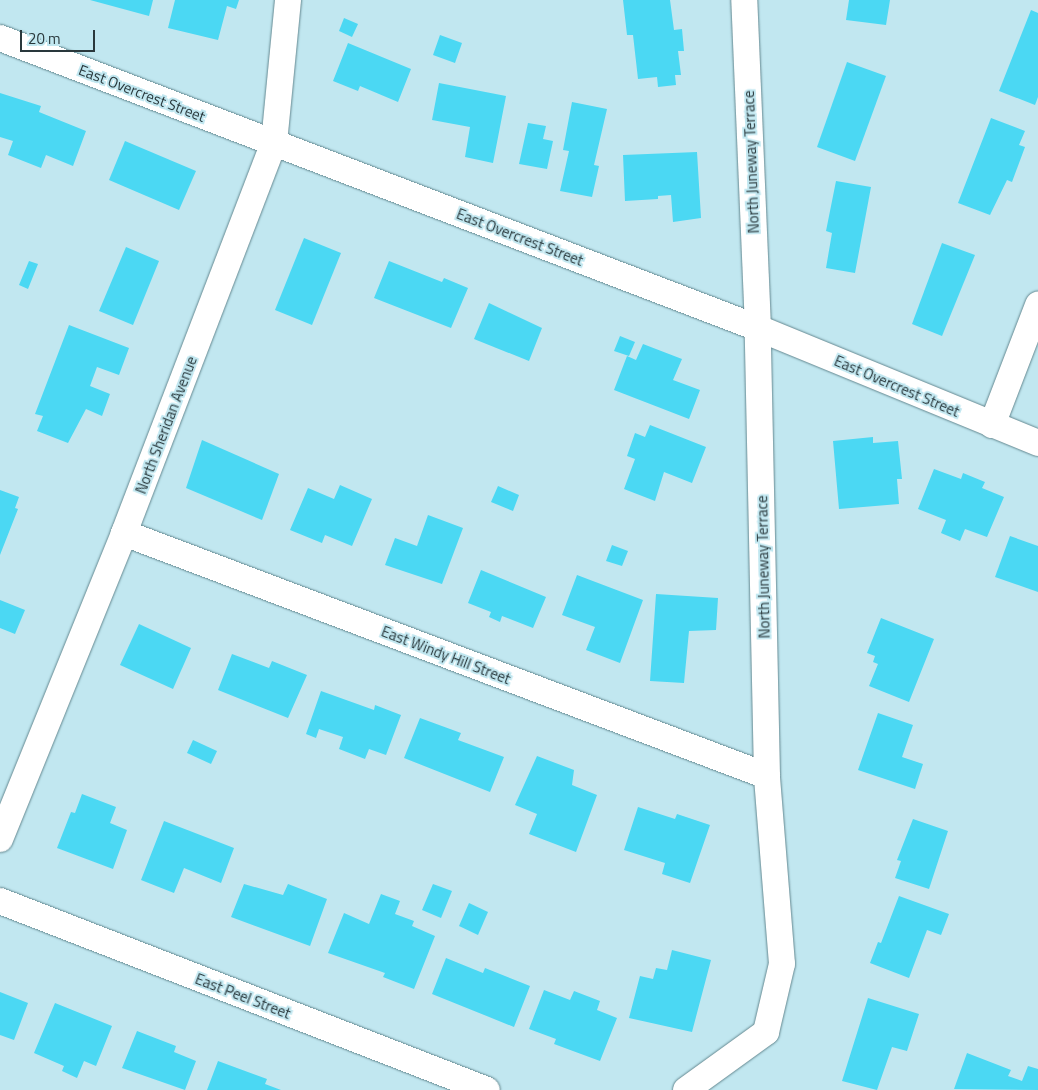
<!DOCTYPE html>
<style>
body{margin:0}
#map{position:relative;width:1038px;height:1090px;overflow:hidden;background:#c1e7f0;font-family:"Titillium Web",sans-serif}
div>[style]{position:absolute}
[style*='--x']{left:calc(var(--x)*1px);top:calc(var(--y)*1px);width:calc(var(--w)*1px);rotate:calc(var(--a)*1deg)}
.building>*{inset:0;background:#4bd8f3}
.roads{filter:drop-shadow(0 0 1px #648890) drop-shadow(0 0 1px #648890)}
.street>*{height:26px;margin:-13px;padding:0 13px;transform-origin:13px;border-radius:13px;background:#fff}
span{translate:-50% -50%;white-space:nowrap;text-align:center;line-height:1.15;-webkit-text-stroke:4px #c1e7f0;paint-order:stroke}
.street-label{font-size:15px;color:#29383c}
.scale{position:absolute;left:20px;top:30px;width:75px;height:22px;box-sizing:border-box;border:2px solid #29383c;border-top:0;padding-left:6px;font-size:15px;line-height:18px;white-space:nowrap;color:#29383c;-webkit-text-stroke:4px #c1e7f0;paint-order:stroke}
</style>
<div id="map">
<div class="building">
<div style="clip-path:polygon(90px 0,153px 0,149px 16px)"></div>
<div style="clip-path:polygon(175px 0,239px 0,236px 9px,227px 6px,218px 40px,168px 28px)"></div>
<div style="clip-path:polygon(623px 0,670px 0,674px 30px,682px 29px,684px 51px,678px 51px,681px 75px,675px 75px,676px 85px,658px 87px,657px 77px,638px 79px,633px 35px,627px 35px)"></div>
<div style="clip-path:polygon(849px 0,890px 0,886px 25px,846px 20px)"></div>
<div style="clip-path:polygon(1031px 10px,1038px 13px,1038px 97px,1035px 105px,999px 91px)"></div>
<div style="clip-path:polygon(344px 18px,358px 24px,352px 37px,339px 31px)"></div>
<div style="clip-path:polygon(440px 35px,462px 43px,455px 63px,433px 55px)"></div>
<div style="clip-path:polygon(348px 43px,411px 69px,398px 102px,360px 86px,358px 91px,333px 81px)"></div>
<div style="clip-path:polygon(847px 62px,886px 76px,855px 161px,817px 147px)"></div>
<div style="clip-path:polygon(439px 83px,506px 96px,493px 163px,465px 157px,470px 127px,432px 120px)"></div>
<div style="clip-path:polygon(0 93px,41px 106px,39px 112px,86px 131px,73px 166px,46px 155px,41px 168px,8px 155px,13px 141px,0 137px)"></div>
<div style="clip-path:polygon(572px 102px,607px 109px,594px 165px,599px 166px,592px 197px,560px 191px,569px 151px,563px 150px)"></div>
<div style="clip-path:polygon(991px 118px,1025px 131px,1019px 145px,1025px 147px,1012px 182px,1007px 180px,990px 215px,958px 203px)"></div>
<div style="clip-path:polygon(528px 123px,546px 126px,543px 139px,553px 141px,547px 169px,519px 164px)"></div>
<div style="clip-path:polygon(125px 141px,196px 171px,179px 210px,109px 180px)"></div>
<div style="clip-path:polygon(697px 152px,701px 218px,673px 222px,671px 195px,658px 196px,658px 199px,625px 201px,623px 155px)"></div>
<div style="clip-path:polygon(836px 181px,871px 187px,855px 273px,826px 268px,832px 233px,826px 231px)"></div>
<div style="clip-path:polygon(304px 238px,341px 253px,312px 325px,275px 310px)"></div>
<div style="clip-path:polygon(942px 243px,975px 255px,942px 336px,912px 324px)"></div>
<div style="clip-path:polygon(126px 247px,159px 261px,133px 325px,99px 311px)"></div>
<div style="clip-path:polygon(29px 261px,38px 264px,28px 289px,19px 285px)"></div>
<div style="clip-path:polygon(389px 261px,442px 282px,444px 278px,468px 288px,451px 328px,374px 298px)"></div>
<div style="clip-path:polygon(489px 303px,542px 328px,529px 361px,474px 339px)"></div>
<div style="clip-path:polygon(69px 325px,129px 348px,119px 375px,97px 367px,90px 386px,110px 394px,102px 416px,86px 409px,68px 443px,37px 431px,43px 416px,35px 414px)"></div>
<div style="clip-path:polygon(620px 336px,635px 342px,629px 356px,614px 351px)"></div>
<div style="clip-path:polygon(643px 344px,682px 359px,673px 380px,700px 390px,689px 419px,614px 390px,627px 356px,636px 360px)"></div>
<div style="clip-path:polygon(650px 425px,706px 447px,692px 483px,664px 472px,655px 501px,624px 489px,635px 459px,627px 456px,635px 433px,645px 437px)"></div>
<div style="clip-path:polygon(873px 437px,873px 443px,898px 441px,902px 479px,897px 479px,899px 504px,839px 509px,833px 441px)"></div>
<div style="clip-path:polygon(202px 440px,279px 474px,262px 520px,186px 488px)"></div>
<div style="clip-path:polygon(934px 469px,961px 479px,963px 473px,985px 482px,982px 488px,1004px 497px,987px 537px,965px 529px,960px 541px,941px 533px,946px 520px,918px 509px)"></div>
<div style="clip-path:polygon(340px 485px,372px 499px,352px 546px,325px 535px,322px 543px,290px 530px,308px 488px,334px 499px)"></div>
<div style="clip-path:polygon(498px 486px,519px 495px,513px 511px,491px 502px)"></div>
<div style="clip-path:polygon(0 490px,19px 497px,15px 508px,18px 509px,0 555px)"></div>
<div style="clip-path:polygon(428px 515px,463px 528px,442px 584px,385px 565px,395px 538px,417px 546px)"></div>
<div style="clip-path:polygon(1010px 536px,1038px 546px,1038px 592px,995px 577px)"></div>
<div style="clip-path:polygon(612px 545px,628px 551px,622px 566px,606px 561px)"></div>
<div style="clip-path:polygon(481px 570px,546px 597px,533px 628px,502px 616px,500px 622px,489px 617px,491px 612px,468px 603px)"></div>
<div style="clip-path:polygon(577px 575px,643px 600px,620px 663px,586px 650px,595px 627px,562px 615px)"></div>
<div style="clip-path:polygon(656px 594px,718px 598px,716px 630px,689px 631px,684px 683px,650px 681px)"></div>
<div style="clip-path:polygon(0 600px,25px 610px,15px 634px,0 628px)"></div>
<div style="clip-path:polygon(881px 618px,934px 639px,909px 702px,869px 686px,878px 664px,873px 662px,875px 656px,867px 653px)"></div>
<div style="clip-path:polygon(139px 624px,191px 648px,173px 689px,120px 665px)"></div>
<div style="clip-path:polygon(232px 654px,269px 668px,272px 661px,307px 675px,288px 718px,218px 690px)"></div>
<div style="clip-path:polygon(321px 691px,374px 710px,375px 705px,401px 715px,386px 755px,369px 749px,365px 759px,339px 749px,343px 737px,319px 729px,316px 738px,306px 734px)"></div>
<div style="clip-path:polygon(878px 713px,913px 725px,902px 757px,923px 764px,915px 789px,858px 770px)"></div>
<div style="clip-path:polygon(420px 718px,461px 733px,458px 740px,504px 757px,490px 792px,404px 758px)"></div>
<div style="clip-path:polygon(193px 740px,217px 751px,211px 764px,187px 753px)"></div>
<div style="clip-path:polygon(537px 756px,574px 770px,572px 785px,597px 795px,576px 852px,529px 834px,537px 814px,515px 805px)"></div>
<div style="clip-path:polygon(82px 794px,116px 807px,110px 823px,127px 830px,113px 869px,57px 848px,71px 812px,75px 813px)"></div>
<div style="clip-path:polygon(638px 807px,675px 819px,677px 814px,710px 825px,690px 883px,662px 874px,665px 863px,624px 850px)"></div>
<div style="clip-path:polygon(913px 819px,948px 831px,929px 889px,895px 878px,901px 861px,897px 860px)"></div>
<div style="clip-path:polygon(164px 821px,234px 848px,221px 883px,184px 868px,174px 893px,141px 880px)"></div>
<div style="clip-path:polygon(244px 884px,283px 895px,288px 884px,327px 899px,310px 946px,231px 917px)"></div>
<div style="clip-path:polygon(433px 884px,452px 891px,441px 918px,422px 910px)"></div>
<div style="clip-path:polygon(381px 894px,400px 901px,395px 914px,414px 921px,412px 926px,435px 936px,414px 989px,383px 977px,385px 973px,328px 953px,344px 913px,369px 924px)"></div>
<div style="clip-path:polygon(899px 896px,949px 914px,941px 935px,927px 930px,909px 978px,870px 963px,878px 942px,881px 943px)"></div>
<div style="clip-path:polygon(469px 903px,488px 912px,478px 935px,459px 926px)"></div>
<div style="clip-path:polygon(672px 950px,711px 960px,692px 1032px,629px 1018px,640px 976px,653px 979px,656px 968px,667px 970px)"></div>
<div style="clip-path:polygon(446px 958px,483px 973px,485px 968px,530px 986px,514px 1027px,432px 994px)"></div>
<div style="clip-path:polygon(544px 990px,570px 1000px,574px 991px,600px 1001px,597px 1010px,617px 1018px,600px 1061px,554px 1044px,556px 1039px,529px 1029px)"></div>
<div style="clip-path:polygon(0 992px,28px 1003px,14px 1040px,0 1035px)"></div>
<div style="clip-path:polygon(868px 998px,919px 1014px,907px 1051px,892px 1047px,877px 1090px,842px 1081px)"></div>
<div style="clip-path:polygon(55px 1003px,112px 1026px,96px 1066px,84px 1061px,77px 1078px,62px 1071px,64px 1066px,34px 1053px)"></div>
<div style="clip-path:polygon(137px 1031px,176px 1046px,174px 1052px,196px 1061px,185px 1090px,122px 1068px)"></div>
<div style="clip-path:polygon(967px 1053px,1011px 1070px,1008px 1076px,1022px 1081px,1028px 1066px,1038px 1069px,1038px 1090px,954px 1089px)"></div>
<div style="clip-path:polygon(218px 1061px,267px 1079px,265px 1084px,281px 1090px,207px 1090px)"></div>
</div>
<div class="roads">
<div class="street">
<div style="--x:0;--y:38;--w:812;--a:20.94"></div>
<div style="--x:758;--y:328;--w:303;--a:22.3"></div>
<div style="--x:992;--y:425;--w:129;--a:-69"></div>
<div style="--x:124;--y:533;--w:687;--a:20.7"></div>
<div style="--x:0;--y:839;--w:330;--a:-67.9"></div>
<div style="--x:124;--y:533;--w:418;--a:-69"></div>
<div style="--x:274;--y:143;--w:144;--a:-84.4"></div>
<div style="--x:0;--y:901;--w:522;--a:21.21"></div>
<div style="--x:686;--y:1090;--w:99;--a:-35.9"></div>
<div style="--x:766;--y:1032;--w:70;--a:-76.8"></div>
<div style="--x:782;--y:964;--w:189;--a:-94.6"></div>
<div style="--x:767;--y:776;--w:448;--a:-91.2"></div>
<div style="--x:758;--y:328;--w:328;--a:-92.4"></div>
</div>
</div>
<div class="street-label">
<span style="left:142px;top:93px;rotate:21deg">East Overcrest Street</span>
<span style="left:751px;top:162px;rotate:-92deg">North Juneway Terrace</span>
<span style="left:520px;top:237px;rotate:21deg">East Overcrest Street</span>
<span style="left:897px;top:386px;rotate:23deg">East Overcrest Street</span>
<span style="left:166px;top:425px;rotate:-69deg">North Sheridan Avenue</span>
<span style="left:763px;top:567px;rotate:-91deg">North Juneway Terrace</span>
<span style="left:446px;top:655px;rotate:21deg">East Windy Hill Street</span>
<span style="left:243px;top:996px;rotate:21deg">East Peel Street</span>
</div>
<div class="scale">20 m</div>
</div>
